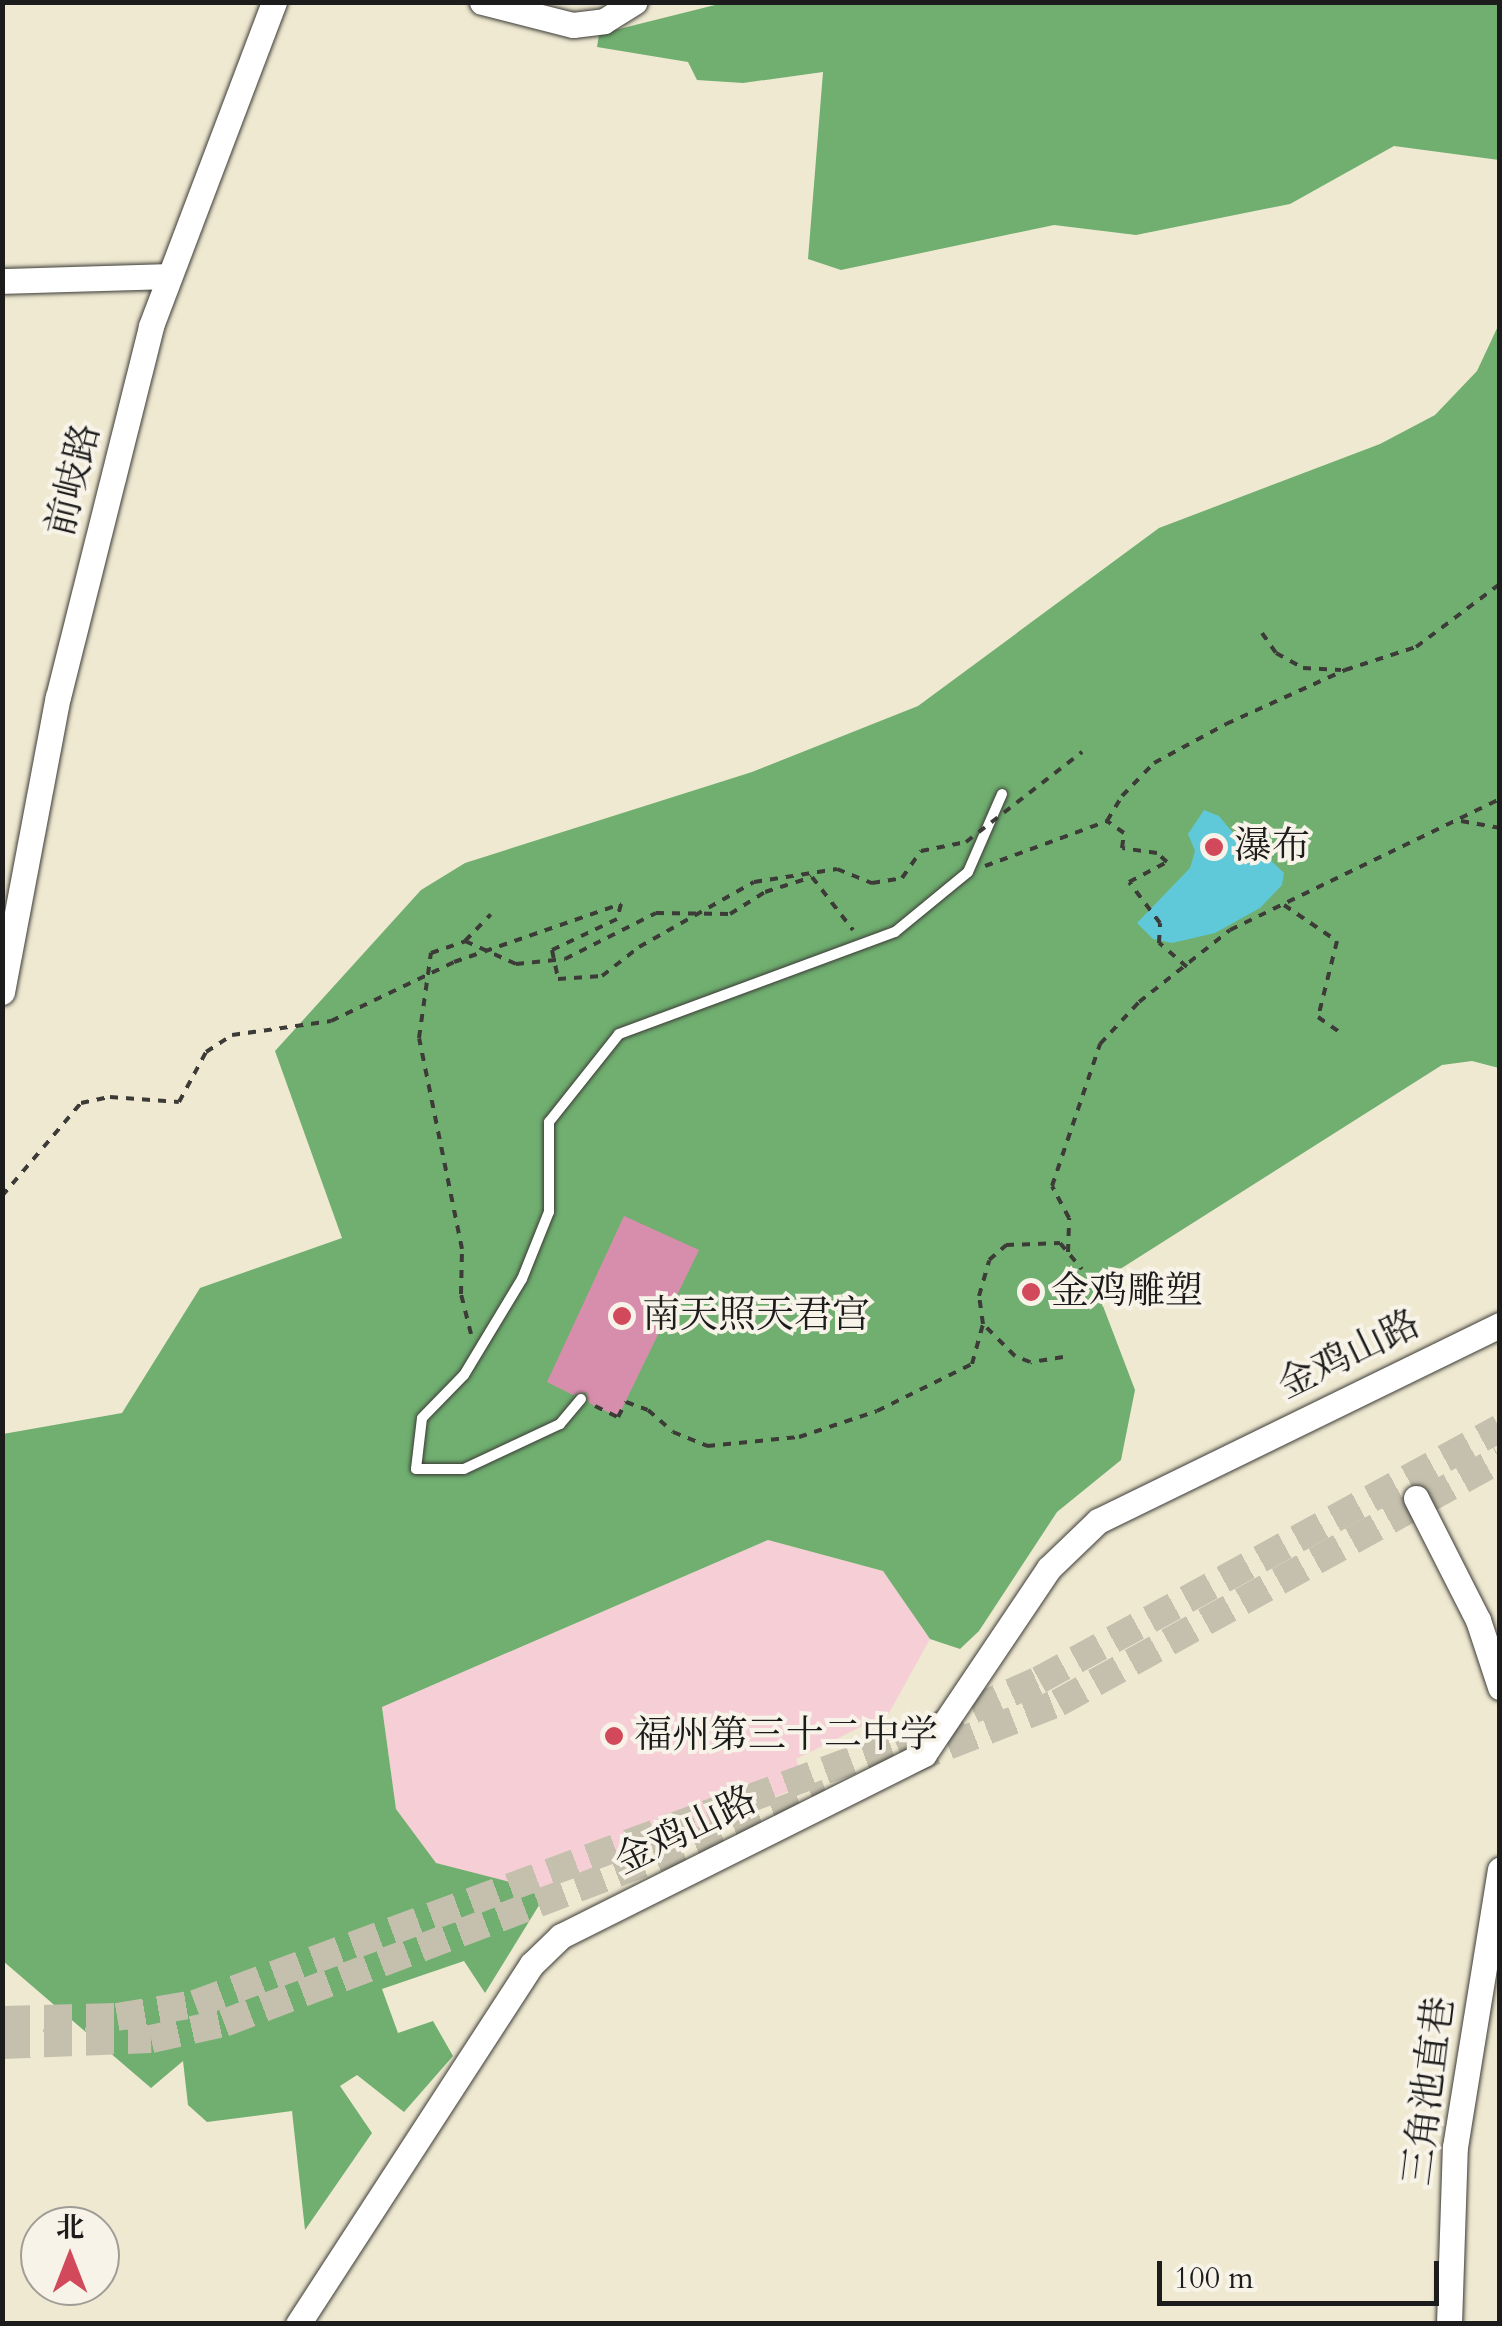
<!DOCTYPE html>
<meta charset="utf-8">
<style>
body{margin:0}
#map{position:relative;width:1502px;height:2326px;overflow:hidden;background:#efe9d1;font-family:Cardo,"Noto Serif SC",serif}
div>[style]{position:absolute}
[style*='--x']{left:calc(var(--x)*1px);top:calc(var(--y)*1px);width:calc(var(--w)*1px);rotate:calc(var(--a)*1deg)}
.built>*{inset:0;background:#f6cfd6}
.forest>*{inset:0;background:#70af70}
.water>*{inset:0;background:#5fc9da}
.building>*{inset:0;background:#d78eac}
.secondary-tunnel>*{height:28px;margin-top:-14px;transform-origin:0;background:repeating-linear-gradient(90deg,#c5c0ad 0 28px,transparent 0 42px)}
.path>*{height:4px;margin-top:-2px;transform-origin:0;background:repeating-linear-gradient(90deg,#3c3b37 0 8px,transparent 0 16px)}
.roads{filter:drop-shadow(0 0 2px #3c3b37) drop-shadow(0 0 2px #3c3b37)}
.service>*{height:10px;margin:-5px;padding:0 5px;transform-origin:5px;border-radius:5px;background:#fff}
.tertiary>*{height:25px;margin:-12.5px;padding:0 12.5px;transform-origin:12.5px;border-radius:12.5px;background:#fff}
.path-bridge>*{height:4px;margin-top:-2px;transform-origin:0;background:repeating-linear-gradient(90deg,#3c3b37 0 8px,transparent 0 16px)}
.dots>*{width:28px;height:28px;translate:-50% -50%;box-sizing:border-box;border:5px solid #f7f3e8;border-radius:50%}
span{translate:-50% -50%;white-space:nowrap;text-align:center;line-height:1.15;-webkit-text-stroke:8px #f7f3e8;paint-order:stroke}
.street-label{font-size:38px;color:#1c1c1c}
.poi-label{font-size:38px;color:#1c1c1c}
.left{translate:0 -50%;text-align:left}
.frame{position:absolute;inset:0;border:5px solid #1c1c1c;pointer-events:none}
.north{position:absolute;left:20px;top:2206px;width:100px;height:100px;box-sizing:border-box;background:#f7f3e8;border:2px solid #9f9d96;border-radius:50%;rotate:0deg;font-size:28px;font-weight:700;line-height:40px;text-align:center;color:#1c1c1c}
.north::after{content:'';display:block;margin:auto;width:35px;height:45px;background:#d1495b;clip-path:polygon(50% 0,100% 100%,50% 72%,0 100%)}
.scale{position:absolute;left:1157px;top:2261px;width:282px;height:45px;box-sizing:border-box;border:5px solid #1c1c1c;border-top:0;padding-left:12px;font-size:30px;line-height:35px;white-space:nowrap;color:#1c1c1c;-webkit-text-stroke:8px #f7f3e8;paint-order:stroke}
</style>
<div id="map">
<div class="built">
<div style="clip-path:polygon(768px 1540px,883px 1571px,930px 1639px,889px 1713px,796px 1759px,805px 1785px,541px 1890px,436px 1864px,396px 1809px,382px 1707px)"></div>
</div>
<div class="forest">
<div style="clip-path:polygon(727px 2px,1499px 3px,1499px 160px,1394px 146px,1290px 204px,1136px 235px,1054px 225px,841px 270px,808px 259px,823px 72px,743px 83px,697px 80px,688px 62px,597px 47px,599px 34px)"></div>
<div style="clip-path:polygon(1499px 324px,1499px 1068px,1472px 1061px,1442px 1065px,1095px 1285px,1135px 1390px,1121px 1460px,1057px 1512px,979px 1631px,960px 1649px,930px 1639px,883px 1571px,768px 1540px,382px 1707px,396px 1809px,436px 1863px,541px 1890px,541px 1902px,485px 1993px,464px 1961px,382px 1989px,398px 2033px,433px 2021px,453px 2056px,404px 2112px,357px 2075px,340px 2086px,372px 2133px,305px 2230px,292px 2111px,207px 2122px,188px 2105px,183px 2061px,151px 2088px,3px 1961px,3px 1434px,122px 1413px,200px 1288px,342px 1238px,275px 1051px,421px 890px,465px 863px,752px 772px,918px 706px,1159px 528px,1380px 444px,1435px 415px,1477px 371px)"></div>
</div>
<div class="water">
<div style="clip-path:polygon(1204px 810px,1219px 816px,1253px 857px,1267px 857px,1284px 873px,1282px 885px,1260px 908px,1215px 933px,1172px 943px,1153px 939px,1137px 923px,1190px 868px,1195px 851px,1188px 834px)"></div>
</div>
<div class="building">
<div style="clip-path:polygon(624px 1216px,699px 1250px,618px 1417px,589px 1403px,586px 1392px,573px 1395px,547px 1382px)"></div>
</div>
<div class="secondary-tunnel">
<div style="--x:909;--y:1761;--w:160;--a:-21.3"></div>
<div style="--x:1058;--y:1703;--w:505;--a:-28.9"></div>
<div style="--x:2;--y:2020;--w:115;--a:-1.5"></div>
<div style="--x:117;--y:2017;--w:79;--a:-9.5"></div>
<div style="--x:195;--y:2004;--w:748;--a:-20.35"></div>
<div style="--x:896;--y:1744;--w:157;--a:-24.1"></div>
<div style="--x:1039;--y:1680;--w:525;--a:-28.66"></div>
<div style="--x:2;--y:2045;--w:149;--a:-2.3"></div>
<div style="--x:151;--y:2039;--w:75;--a:-12.4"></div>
<div style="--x:224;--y:2023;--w:645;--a:-20.88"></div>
</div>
<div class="path">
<div style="--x:1262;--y:633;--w:24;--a:55"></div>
<div style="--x:1276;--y:653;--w:31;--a:29"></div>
<div style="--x:1303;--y:668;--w:38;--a:3"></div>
<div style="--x:1461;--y:821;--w:40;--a:10"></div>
<div style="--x:985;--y:866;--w:130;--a:-20.2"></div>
<div style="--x:1284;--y:905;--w:64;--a:34.2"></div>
<div style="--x:1337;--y:941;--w:78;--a:104"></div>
<div style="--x:1318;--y:1017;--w:29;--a:35"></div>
<div style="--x:465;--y:941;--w:56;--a:24.3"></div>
<div style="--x:516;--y:964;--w:49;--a:-5.8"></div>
<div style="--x:565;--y:959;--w:102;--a:-26.8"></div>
<div style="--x:656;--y:913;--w:74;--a:0.8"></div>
<div style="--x:730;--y:914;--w:41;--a:-32.2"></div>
<div style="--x:765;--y:892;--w:49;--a:-17.7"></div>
<div style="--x:812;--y:877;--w:67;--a:52.3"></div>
<div style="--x:1187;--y:967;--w:37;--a:-139"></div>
<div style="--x:1159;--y:943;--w:20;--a:-87"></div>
<div style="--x:1160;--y:923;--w:51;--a:-127.1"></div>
<div style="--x:1129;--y:882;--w:43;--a:-27.8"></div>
<div style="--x:1167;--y:862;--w:13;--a:-138"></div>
<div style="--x:1157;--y:853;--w:35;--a:-172"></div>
<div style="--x:1122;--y:848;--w:15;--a:-82"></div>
<div style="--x:1124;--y:833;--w:21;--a:-145"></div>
<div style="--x:1107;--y:821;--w:29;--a:-59"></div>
<div style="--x:1122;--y:796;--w:46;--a:-45.9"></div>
<div style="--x:1154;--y:763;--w:82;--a:-28.4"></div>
<div style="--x:1226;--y:724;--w:131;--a:-24.4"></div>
<div style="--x:1345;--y:670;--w:75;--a:-17.9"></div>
<div style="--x:1416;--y:647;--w:105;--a:-36.9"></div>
<div style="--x:1068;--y:1252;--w:34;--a:-88"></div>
<div style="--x:1069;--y:1218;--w:36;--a:-118"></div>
<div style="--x:1052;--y:1186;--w:150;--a:-71.3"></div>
<div style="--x:1100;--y:1044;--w:57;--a:-47.1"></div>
<div style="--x:1139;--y:1002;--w:116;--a:-38.4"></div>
<div style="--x:1230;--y:930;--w:300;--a:-25.9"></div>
<div style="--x:471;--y:1334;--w:41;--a:-104"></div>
<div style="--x:461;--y:1294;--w:45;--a:-88.7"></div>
<div style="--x:462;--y:1249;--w:215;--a:-101.5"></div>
<div style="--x:419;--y:1038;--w:86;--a:-82"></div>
<div style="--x:431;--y:953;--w:36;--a:-19"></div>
<div style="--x:465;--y:941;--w:37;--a:-46"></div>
<div style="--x:1063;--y:1357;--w:33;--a:171"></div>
<div style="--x:1030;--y:1362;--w:16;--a:-158"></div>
<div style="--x:1015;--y:1356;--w:45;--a:-135"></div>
<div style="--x:983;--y:1324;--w:28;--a:-98"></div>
<div style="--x:979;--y:1296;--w:37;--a:-74"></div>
<div style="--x:989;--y:1260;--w:23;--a:-41"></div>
<div style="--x:1006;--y:1245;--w:54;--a:-2.1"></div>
<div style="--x:1060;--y:1243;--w:34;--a:50"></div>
<div style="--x:595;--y:1406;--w:25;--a:26"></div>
<div style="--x:618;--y:1417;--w:17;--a:-62"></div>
<div style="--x:626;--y:1402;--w:23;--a:20"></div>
<div style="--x:648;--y:1410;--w:33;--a:41"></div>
<div style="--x:673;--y:1432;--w:37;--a:22"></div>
<div style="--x:707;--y:1446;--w:92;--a:-5.6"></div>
<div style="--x:799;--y:1437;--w:82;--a:-18.4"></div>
<div style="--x:877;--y:1411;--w:106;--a:-26.3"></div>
<div style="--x:972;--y:1364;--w:41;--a:-74.6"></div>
</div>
<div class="roads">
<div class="service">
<div style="--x:581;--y:1399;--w:33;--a:130"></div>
<div style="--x:560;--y:1424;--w:106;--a:154.9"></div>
<div style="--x:464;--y:1469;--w:48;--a:180"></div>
<div style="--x:416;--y:1469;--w:51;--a:-83.3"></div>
<div style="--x:422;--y:1418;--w:60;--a:-45.7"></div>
<div style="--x:464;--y:1375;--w:112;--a:-58.9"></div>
<div style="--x:522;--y:1279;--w:72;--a:-68.1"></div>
<div style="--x:549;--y:1212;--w:90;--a:-90"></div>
<div style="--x:549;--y:1122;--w:112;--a:-51.5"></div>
<div style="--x:619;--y:1034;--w:294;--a:-20.3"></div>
<div style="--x:895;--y:932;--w:94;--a:-39.4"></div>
<div style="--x:968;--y:872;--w:85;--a:-66.4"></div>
</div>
<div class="tertiary">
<div style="--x:482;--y:2;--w:94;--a:14.2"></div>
<div style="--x:573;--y:25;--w:31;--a:-7"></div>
<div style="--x:604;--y:21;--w:36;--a:-32"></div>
<div style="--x:2;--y:281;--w:165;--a:-1.7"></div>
<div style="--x:2;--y:992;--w:300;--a:-79.3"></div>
<div style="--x:58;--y:697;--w:382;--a:-75.9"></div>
<div style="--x:151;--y:326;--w:347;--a:-69.2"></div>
<div style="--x:1416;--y:1498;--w:137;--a:63.1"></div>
<div style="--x:1478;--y:1620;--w:71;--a:71.8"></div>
<div style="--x:298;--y:2324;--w:429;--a:-57"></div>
<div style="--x:532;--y:1964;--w:40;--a:-44"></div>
<div style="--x:561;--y:1936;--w:406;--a:-26.6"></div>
<div style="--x:924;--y:1754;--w:224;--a:-56.1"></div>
<div style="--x:1049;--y:1568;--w:68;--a:-43.8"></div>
<div style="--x:1098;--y:1521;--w:447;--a:-26"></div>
<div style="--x:1449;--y:2324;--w:177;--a:-88.1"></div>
<div style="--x:1455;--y:2147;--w:281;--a:-80.8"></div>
</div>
</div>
<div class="path-bridge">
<div style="--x:2;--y:1196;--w:122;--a:-49.7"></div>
<div style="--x:81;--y:1103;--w:30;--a:-12"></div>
<div style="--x:110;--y:1097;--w:69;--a:4.1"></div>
<div style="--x:179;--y:1102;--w:57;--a:-61.6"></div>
<div style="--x:206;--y:1052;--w:31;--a:-33"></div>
<div style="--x:232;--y:1035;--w:100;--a:-8"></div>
<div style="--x:331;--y:1021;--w:136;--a:-25.6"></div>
<div style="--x:454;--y:962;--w:177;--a:-19.2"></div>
<div style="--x:621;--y:904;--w:16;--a:105"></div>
<div style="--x:617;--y:919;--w:72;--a:154.5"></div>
<div style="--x:552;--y:950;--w:30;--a:78"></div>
<div style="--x:558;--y:979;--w:44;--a:-3.9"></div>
<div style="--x:602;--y:976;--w:47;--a:-38.1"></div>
<div style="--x:639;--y:947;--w:132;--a:-29.5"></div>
<div style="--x:754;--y:882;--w:84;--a:-8.9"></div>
<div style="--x:837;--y:869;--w:38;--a:22"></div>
<div style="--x:872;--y:883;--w:30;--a:-9"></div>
<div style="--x:902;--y:878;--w:33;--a:-55"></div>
<div style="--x:921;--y:851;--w:46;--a:-11.3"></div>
<div style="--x:966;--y:842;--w:147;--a:-37.8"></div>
</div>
<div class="dots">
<div style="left:1214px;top:847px;background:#d1495b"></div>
<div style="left:1031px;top:1292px;background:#d1495b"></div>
<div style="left:622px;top:1316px;background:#d1495b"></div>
<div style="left:614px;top:1736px;background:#d1495b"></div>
</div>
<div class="street-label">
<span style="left:74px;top:480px;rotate:-76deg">前岐路</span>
<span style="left:1349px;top:1355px;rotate:-26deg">金鸡山路</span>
<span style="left:686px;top:1831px;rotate:-26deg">金鸡山路</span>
<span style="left:1429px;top:2091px;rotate:-83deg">三角池直巷</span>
</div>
<div class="poi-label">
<span class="left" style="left:1234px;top:847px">瀑布</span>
<span class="left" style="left:1051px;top:1292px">金鸡雕塑</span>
<span class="left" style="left:642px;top:1316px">南天照天君宫</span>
<span class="left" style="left:634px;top:1736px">福州第三十二中学</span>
</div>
<div class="frame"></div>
<div class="north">北</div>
<div class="scale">100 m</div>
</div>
